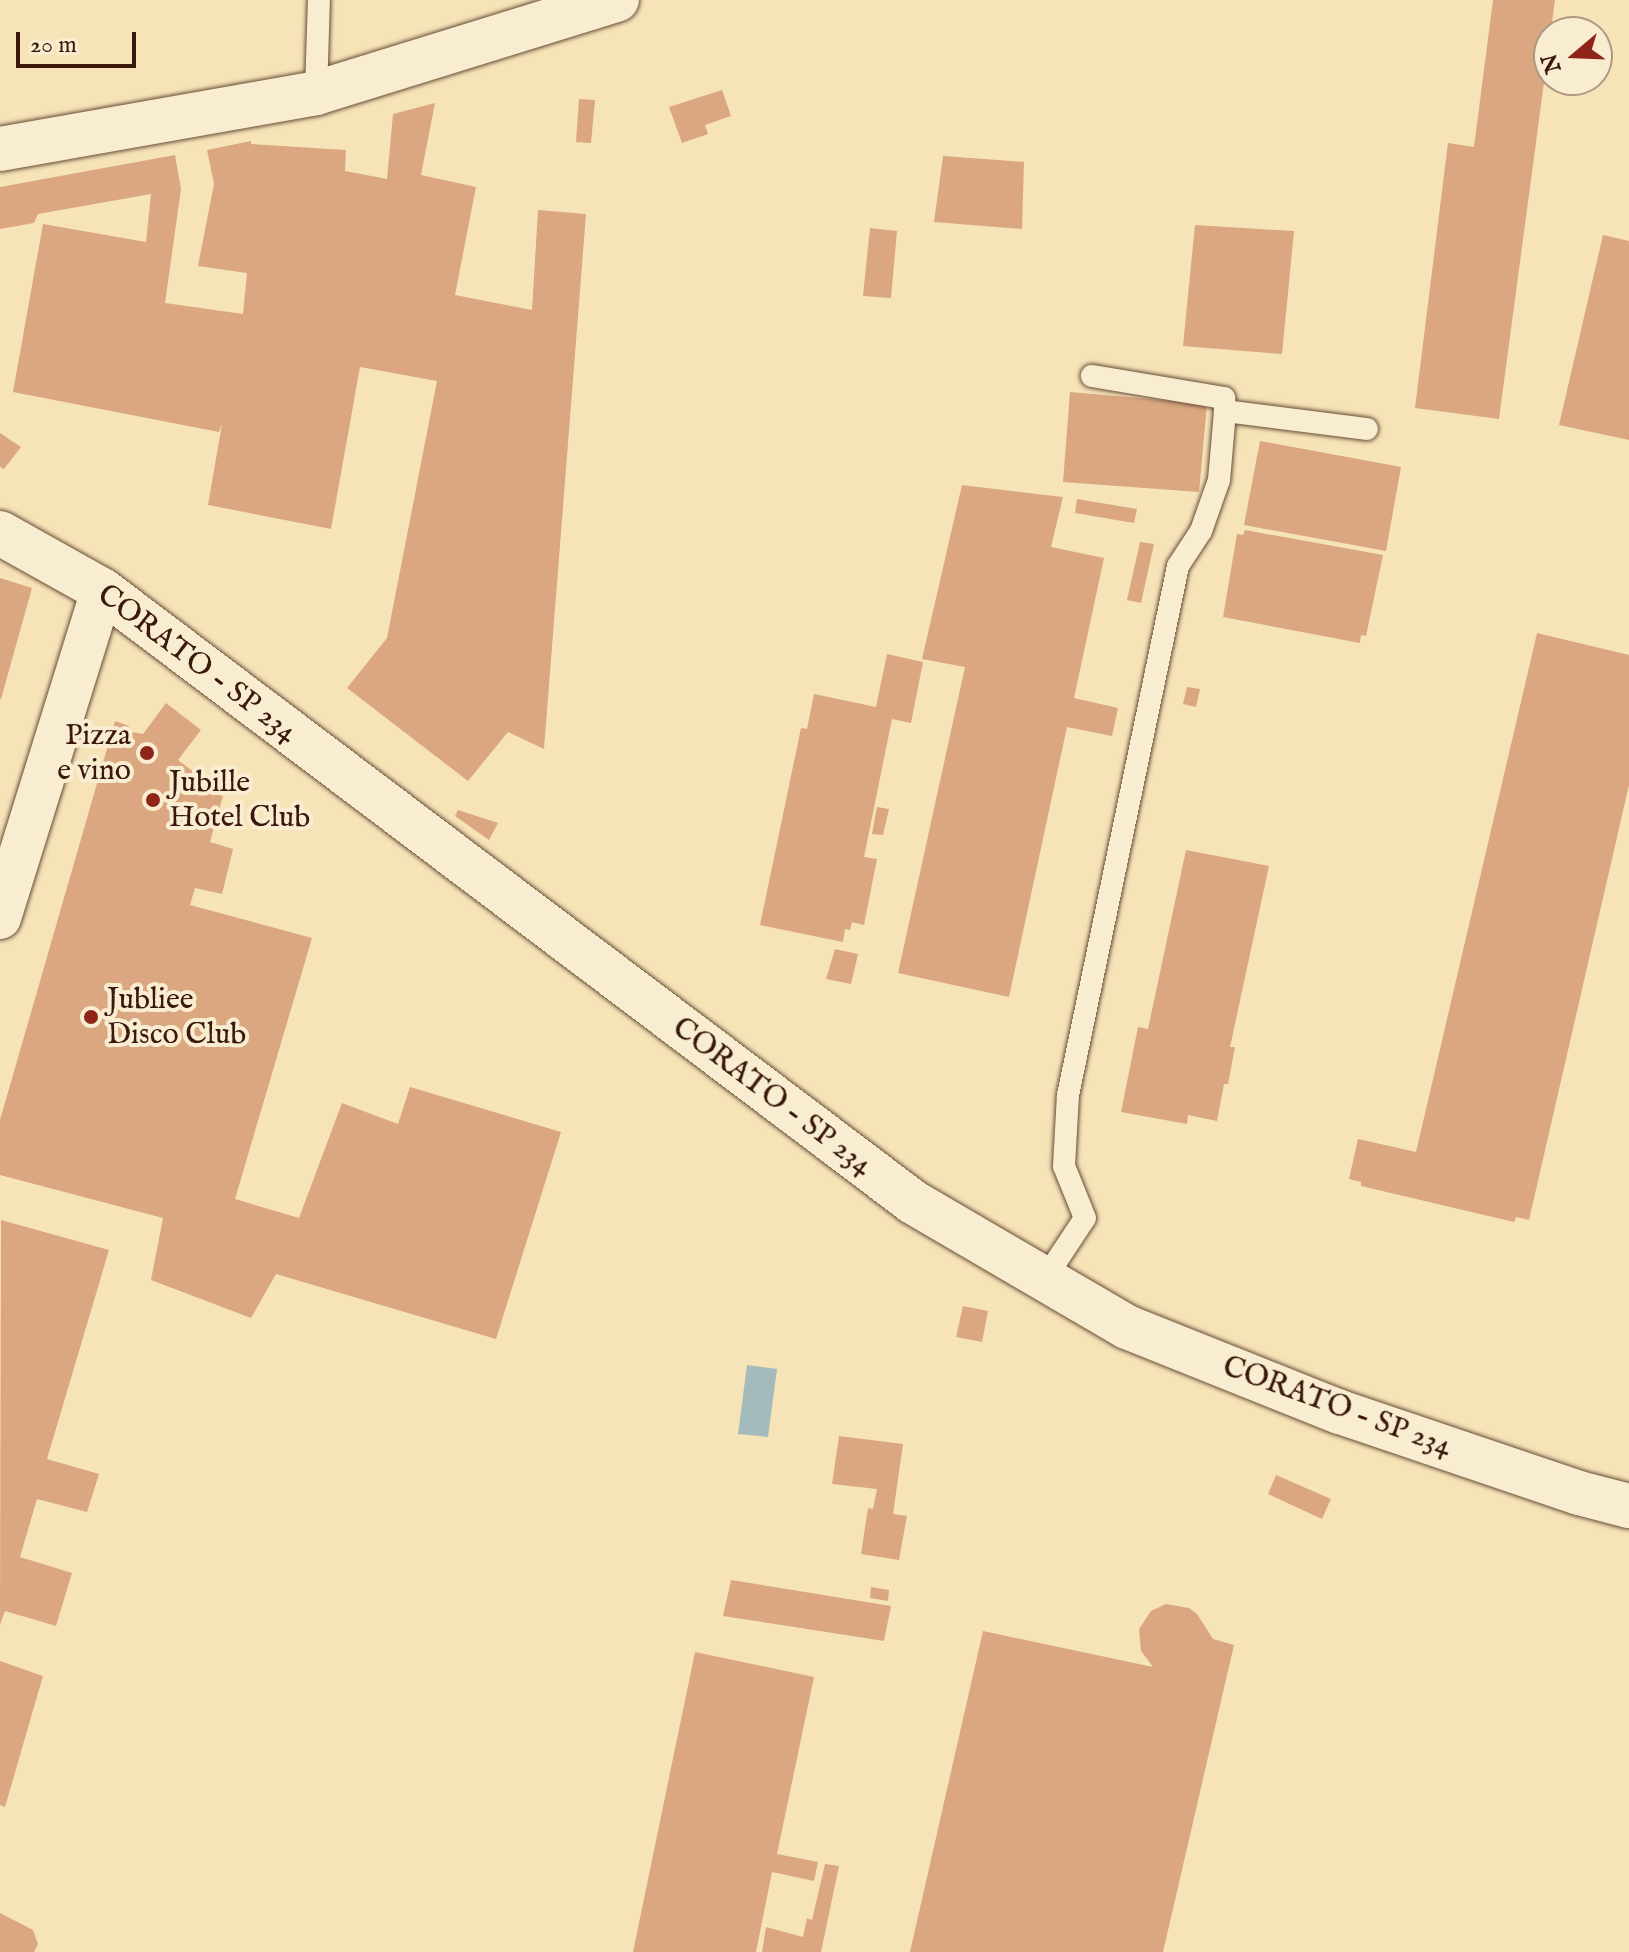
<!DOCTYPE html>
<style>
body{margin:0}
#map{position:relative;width:1629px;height:1952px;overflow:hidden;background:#f6e4b8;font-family:"IM FELL English",serif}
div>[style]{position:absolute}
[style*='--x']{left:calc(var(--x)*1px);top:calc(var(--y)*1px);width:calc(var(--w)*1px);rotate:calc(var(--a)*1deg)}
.water>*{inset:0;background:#a3bbba}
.building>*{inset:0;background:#daa780}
.roads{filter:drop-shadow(0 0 2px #694c37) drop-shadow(0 0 2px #694c37)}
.lane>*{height:22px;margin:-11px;padding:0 11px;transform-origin:11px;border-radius:11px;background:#f9edd1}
.street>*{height:42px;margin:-21px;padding:0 21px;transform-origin:21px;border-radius:21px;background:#f9edd1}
.secondary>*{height:44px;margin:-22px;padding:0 22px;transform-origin:22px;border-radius:22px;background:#f9edd1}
.dots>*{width:22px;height:22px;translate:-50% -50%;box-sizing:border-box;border:4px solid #f9edd1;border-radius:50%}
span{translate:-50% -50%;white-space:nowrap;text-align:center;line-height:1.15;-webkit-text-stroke:8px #f9edd1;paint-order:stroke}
.street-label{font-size:30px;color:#3a190c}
.poi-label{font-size:30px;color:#3a190c}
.right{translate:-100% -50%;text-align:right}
.left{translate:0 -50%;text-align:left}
.north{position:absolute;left:1533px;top:16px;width:80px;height:80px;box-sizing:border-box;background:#f9edd1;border:2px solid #ad9882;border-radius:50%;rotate:251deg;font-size:22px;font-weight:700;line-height:32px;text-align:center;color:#3a190c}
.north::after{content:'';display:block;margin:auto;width:28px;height:36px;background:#8f2418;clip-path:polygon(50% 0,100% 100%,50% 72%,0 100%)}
.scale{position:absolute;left:16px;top:32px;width:120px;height:36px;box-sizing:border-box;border:4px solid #3a190c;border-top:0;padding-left:10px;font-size:24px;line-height:28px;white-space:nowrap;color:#3a190c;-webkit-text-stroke:6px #f9edd1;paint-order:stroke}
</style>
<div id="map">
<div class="water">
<div style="clip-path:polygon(747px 1365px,777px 1369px,768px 1437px,738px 1434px)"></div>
</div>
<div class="building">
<div style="clip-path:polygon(1493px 0,1555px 0,1499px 419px,1415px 408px,1448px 143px,1474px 147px)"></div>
<div style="clip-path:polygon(722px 90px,731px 116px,705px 125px,708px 134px,682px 143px,669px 107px)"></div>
<div style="clip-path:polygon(579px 99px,595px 100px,591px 143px,576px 142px)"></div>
<div style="clip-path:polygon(435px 103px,421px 175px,476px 187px,455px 295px,532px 310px,538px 210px,586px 214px,544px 749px,508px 732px,468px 781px,347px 688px,387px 638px,437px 381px,360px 367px,331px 529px,208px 505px,222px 424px,219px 432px,13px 392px,43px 224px,146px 242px,151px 194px,38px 214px,34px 223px,0 229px,0 187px,175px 155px,181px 189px,165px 303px,243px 314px,247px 273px,198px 266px,214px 184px,207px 150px,251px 141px,251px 144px,346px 150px,345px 171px,387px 179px,393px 114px)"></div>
<div style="clip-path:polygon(943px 156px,1024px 162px,1022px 229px,934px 222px)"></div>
<div style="clip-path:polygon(1195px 225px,1294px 231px,1282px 354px,1183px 346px)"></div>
<div style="clip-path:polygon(870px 228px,897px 231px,891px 298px,863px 296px)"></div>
<div style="clip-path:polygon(1603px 235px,1629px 241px,1629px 440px,1559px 425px)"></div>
<div style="clip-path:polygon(1070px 392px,1207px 404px,1199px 492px,1063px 482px)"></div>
<div style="clip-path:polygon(0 433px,21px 447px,4px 469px,0 467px)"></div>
<div style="clip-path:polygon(1260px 441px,1401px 467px,1386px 551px,1244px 525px)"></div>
<div style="clip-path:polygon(962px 485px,1063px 497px,1051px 547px,1104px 558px,1074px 698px,1118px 708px,1112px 736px,1067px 727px,1009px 997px,898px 973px,965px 667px,922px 659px)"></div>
<div style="clip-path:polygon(1077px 499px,1137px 509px,1134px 523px,1075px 513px)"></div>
<div style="clip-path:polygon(1245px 530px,1383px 555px,1366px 636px,1361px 635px,1360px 643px,1223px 617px,1237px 534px,1243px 535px)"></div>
<div style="clip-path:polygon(1140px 542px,1154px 544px,1141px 603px,1127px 600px)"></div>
<div style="clip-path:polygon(0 578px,32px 588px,1px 699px,0 699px)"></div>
<div style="clip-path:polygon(1537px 633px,1629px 655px,1629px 785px,1529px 1220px,1516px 1217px,1514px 1222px,1361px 1186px,1361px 1182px,1349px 1179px,1358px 1139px,1416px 1152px)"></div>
<div style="clip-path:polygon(887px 654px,923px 662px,911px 723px,892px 719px,864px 857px,877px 859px,864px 925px,852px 922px,850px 930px,845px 929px,843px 942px,760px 925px,801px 728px,807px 729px,814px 694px,876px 707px)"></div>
<div style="clip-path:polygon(1187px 687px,1200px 689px,1196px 707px,1183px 704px)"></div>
<div style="clip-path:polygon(166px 703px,201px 730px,178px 760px,212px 786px,209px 793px,223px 796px,210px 842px,233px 849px,222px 894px,195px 888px,190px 905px,312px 938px,235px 1199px,299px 1218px,342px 1103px,398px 1124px,410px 1087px,561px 1132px,496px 1339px,276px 1274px,251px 1318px,151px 1280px,163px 1218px,0 1175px,0 1120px,115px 721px,129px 726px,127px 731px,143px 734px)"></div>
<div style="clip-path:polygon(877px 807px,889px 809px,883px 835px,872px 834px)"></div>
<div style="clip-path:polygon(458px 810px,498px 823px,489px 840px,455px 816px)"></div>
<div style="clip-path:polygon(1186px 850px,1269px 866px,1230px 1047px,1235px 1047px,1228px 1084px,1224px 1084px,1217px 1121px,1188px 1115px,1187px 1124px,1121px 1112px,1138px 1027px,1148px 1029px)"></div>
<div style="clip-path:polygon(835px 949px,858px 954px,851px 984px,826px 979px)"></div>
<div style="clip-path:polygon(1px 1220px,109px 1250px,47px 1459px,99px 1474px,87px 1512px,37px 1499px,20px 1557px,72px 1573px,56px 1626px,5px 1611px,0 1625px)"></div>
<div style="clip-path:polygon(963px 1306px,988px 1311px,982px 1342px,956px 1337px)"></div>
<div style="clip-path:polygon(839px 1436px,903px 1444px,893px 1514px,907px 1516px,899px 1560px,861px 1554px,868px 1508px,873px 1509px,877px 1489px,832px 1484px)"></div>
<div style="clip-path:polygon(1276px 1475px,1331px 1499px,1322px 1519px,1268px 1494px)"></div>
<div style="clip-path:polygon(731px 1580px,891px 1606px,884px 1641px,723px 1616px)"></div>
<div style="clip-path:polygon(871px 1587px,889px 1590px,888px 1601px,870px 1598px)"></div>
<div style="clip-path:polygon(1166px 1604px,1189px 1608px,1197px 1614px,1213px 1639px,1234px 1645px,1163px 1952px,910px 1952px,983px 1631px,1153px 1667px,1141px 1651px,1139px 1629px,1151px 1611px)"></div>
<div style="clip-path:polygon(695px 1652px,814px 1677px,777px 1854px,818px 1862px,814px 1881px,772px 1872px,756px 1952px,633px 1952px)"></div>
<div style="clip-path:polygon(0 1661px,43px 1676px,5px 1807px,0 1805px)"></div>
<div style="clip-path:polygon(825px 1864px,839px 1866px,821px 1952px,762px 1952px,766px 1927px,803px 1937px,807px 1918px,812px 1920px)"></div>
<div style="clip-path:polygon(0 1913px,33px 1930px,38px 1944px,34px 1952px,0 1952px)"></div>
</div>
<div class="roads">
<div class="lane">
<div style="--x:316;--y:93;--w:93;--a:-88.2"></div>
<div style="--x:1225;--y:411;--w:143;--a:7.2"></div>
<div style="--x:1044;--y:1280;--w:74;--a:-56.5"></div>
<div style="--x:1085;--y:1218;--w:56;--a:-112"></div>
<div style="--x:1064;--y:1166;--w:71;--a:-86.8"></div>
<div style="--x:1068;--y:1095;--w:540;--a:-78.25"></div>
<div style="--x:1178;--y:566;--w:42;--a:-56.7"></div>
<div style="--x:1201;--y:531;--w:54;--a:-70.6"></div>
<div style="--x:1219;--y:480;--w:69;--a:-85"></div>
<div style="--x:1225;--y:411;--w:13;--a:-94"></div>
<div style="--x:1224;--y:398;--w:134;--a:-170.5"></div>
</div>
<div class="street">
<div style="--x:0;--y:918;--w:343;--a:-72.7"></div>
</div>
<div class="secondary">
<div style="--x:0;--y:149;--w:321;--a:-10"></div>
<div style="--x:316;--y:93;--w:315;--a:-17.2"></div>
<div style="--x:0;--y:533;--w:117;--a:29.2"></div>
<div style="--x:102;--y:590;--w:1016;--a:37.04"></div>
<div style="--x:913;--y:1202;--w:248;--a:30.3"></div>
<div style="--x:1127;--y:1327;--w:229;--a:21.8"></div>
<div style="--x:1340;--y:1412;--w:252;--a:18.7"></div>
<div style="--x:1579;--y:1493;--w:52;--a:14.6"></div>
</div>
</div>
<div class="dots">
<div style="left:147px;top:753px;background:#8f2418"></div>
<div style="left:153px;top:800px;background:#8f2418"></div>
<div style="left:91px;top:1017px;background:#8f2418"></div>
</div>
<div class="street-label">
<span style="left:197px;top:664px;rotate:37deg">CORATO - SP 234</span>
<span style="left:772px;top:1097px;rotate:37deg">CORATO - SP 234</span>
<span style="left:1337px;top:1407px;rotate:20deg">CORATO - SP 234</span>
</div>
<div class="poi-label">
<span class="right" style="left:131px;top:753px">Pizza<br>e vino</span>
<span class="left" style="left:169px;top:800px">Jubille<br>Hotel Club</span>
<span class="left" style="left:107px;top:1017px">Jubliee<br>Disco Club</span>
</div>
<div class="north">N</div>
<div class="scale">20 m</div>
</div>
